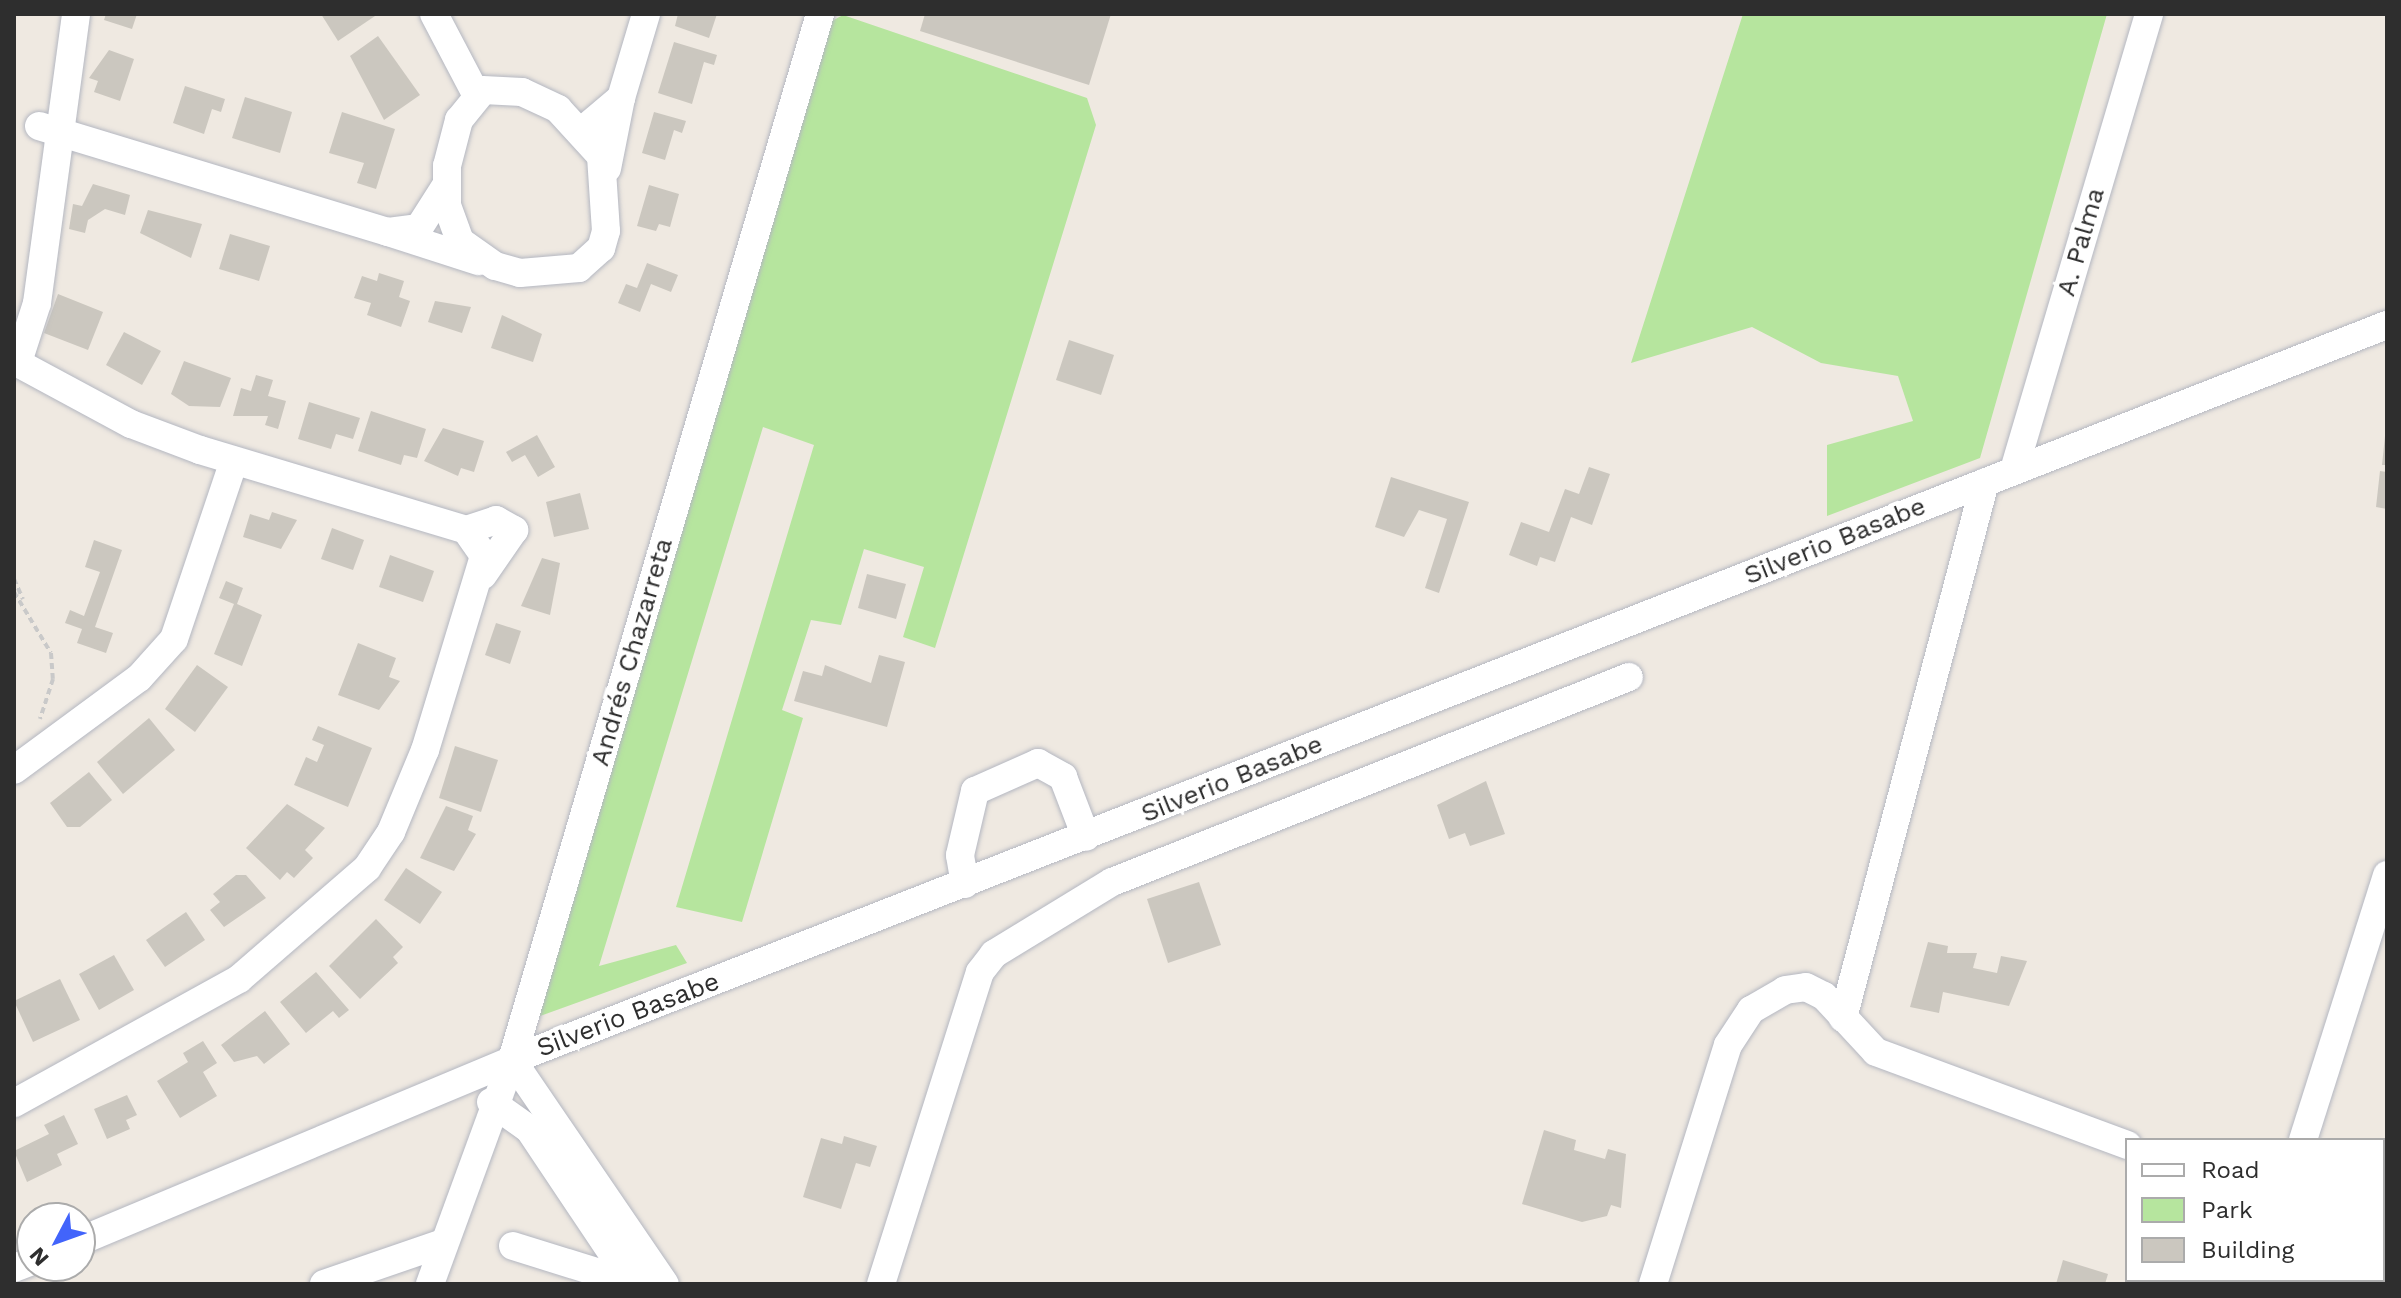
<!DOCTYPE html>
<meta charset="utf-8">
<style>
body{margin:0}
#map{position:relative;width:2401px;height:1298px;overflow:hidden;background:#efe9e1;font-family:"Work Sans",sans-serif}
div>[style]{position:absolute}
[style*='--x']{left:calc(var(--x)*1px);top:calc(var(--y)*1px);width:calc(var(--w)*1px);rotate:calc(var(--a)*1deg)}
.green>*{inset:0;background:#b6e59e}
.building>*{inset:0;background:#cbc7bf}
.path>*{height:4px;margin-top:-2px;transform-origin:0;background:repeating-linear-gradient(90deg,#c9c9c9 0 6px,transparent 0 10px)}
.roads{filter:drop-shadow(0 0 2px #b4b7c1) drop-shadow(0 0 2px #b4b7c1)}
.minor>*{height:28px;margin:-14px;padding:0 14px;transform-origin:14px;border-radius:14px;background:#fff}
span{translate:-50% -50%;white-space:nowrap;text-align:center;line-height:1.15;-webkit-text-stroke:8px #fff;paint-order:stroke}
.street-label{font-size:26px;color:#2e2e2e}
.frame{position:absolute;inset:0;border:16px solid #2e2e2e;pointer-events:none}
.legend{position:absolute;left:2125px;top:1138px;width:260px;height:144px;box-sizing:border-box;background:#fff;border:2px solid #ababab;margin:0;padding:10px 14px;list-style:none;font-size:24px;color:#2e2e2e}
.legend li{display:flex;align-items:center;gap:16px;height:40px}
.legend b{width:40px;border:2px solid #ababab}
.north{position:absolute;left:16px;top:1202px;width:80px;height:80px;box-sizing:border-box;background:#fff;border:2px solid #ababab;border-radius:50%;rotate:229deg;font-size:22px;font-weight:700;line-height:32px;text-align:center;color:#2e2e2e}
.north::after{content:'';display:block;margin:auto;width:28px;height:36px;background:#4264fb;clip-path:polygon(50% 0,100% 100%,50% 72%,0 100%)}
</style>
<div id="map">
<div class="green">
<div style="clip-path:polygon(1743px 14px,2107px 14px,1980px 458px,1827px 516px,1827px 445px,1913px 421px,1898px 376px,1821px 363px,1752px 327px,1631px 363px)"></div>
<div style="clip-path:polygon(843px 15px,1087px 98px,1096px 125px,935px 648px,903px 637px,924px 567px,864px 549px,841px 625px,811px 620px,782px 710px,803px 718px,742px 922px,676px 907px,814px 445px,763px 427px,599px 966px,676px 945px,687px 963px,518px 1024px,817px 29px)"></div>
</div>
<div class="building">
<div style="clip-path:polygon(106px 14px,137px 14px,132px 29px,104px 20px)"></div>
<div style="clip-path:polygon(321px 14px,378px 14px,338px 41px)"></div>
<div style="clip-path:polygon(678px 14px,717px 14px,709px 38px,675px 26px)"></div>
<div style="clip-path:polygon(925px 14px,1111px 14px,1089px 85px,920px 31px)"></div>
<div style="clip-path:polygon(378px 36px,420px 95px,384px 120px,350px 56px)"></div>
<div style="clip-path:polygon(674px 42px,717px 55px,714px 65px,704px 62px,692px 104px,658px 93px)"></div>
<div style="clip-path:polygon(109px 50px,134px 59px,120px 101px,94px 92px,98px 81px,89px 78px)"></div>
<div style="clip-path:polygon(185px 86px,225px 99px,221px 112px,212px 109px,204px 134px,173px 123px)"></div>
<div style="clip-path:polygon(245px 97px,292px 112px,280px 153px,232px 138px)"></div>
<div style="clip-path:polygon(342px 112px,395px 129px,376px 189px,357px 183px,364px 163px,329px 153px)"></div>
<div style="clip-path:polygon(654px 112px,686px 121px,682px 133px,674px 130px,665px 160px,642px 153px)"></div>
<div style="clip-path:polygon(93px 184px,130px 195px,125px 215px,105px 209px,88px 220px,85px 233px,69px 229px,73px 204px,82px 206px)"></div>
<div style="clip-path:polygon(649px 185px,679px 194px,670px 227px,659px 224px,656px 231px,637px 226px)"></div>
<div style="clip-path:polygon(148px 210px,202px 224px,191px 258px,140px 233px)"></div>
<div style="clip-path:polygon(230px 234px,270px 246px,259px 281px,219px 269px)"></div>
<div style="clip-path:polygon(647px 263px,678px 275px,671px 292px,651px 284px,640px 312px,618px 303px,626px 284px,637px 288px)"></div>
<div style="clip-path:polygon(379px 273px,404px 281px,399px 297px,410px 301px,401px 327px,367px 315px,371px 303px,354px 298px,362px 276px,377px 281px)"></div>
<div style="clip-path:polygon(58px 294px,103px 312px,88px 350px,44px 333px)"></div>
<div style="clip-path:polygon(435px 301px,471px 307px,462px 333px,428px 322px)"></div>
<div style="clip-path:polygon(502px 315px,542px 334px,533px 362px,491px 348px)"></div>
<div style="clip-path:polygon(124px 332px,161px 351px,142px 385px,106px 365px)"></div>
<div style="clip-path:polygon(1069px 340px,1114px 355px,1101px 395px,1056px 380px)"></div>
<div style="clip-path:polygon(184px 361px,231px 378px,220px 407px,189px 406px,171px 394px)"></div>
<div style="clip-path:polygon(256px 375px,273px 380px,268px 396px,286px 401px,278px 429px,265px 425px,268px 416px,233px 416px,241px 388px,251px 391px)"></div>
<div style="clip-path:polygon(309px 402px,360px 418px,353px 439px,336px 434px,331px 449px,298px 439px)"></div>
<div style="clip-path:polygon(371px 411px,426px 429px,417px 458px,404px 455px,401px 465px,358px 451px)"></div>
<div style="clip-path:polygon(443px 428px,484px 441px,474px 472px,461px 468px,458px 476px,424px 461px)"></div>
<div style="clip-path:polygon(537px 435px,555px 467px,538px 477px,525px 455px,512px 462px,506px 452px)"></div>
<div style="clip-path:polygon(2385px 436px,2387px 436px,2387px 465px,2382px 465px)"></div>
<div style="clip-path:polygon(1589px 467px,1610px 474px,1592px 525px,1571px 517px,1555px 562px,1540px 557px,1537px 566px,1509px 555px,1521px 522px,1549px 532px,1565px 489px,1579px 494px)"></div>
<div style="clip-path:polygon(2380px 471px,2387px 472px,2387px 509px,2376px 507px)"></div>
<div style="clip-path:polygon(1391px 477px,1469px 502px,1439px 593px,1425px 588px,1447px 519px,1419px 510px,1404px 537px,1375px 527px)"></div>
<div style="clip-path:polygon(580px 493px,589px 529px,554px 537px,546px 502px)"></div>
<div style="clip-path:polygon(272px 512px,297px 520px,281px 549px,243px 537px,250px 514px,269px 520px)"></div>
<div style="clip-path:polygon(332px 528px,364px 540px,353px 570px,321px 559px)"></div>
<div style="clip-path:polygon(94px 540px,122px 550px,95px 627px,113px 633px,106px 653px,77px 643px,82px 629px,65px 623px,70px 610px,84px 616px,100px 572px,85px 567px)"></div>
<div style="clip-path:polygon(390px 555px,434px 571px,423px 602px,379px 587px)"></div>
<div style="clip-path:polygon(542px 558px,560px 563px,550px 615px,521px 606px)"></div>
<div style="clip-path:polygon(867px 574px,906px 584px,896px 619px,858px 608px)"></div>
<div style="clip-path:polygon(226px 581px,243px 588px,237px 604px,262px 615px,242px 666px,214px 654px,234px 604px,219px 598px)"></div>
<div style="clip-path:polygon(496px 623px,521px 631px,510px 664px,485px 655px)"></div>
<div style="clip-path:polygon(358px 643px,396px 658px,389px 677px,400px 681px,379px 710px,338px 695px)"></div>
<div style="clip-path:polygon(879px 655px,905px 662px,887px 727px,794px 701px,803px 671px,822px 676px,825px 665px,871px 683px)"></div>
<div style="clip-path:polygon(197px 665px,228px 687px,195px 732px,165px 709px)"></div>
<div style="clip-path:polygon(149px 718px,175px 750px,123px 794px,97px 762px)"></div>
<div style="clip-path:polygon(318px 726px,372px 748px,348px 807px,294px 785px,306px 757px,317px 762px,324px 745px,312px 740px)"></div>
<div style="clip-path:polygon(455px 746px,498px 760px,481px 812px,439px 798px)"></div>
<div style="clip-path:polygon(89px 772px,112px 800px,80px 827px,67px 827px,50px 803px)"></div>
<div style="clip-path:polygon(1486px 781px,1505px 834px,1470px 846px,1465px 833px,1449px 839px,1437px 805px)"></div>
<div style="clip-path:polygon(287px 804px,325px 828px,305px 850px,313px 858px,294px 878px,287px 872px,280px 880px,246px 848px)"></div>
<div style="clip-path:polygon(446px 806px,473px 816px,468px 830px,476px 834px,454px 871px,420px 858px)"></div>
<div style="clip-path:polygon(406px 868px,442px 892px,420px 924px,384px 900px)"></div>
<div style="clip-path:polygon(236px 875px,246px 875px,266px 898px,224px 927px,210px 910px,220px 902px,213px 894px)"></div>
<div style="clip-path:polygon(1199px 882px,1221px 945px,1168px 963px,1147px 899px)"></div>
<div style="clip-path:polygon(186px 912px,205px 940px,165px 967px,146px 940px)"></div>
<div style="clip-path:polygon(376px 919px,403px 947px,393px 957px,398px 963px,360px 999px,329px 966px)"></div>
<div style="clip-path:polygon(1928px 942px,1948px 946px,1947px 953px,1977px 953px,1973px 968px,1997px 973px,2001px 956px,2027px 961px,2009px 1006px,1943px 992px,1939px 1013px,1910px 1007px)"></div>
<div style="clip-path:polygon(114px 955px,134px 990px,99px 1010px,79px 974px)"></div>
<div style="clip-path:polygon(316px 972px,349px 1010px,339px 1018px,333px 1011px,306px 1033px,280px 1002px)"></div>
<div style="clip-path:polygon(60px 979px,80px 1020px,33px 1042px,14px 1001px)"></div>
<div style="clip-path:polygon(265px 1011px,290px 1044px,264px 1064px,257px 1056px,234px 1062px,221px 1045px)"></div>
<div style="clip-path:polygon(203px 1041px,217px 1063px,203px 1072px,217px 1096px,180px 1118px,157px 1081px,188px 1062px,183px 1053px)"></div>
<div style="clip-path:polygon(127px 1095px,137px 1115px,126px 1120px,130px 1129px,107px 1139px,94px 1109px)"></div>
<div style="clip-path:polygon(64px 1115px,78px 1144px,57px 1154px,62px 1165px,27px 1182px,14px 1151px,49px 1134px,44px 1125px)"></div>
<div style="clip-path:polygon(1544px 1130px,1576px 1140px,1574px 1150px,1605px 1159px,1608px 1149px,1626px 1154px,1621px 1208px,1611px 1205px,1607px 1216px,1582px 1222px,1522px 1204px)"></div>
<div style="clip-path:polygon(844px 1136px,877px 1146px,870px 1167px,856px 1163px,841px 1209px,803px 1197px,821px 1138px,842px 1144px)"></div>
<div style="clip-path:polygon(2063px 1260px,2108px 1274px,2105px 1284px,2056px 1284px)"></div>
</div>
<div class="path">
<div style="--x:14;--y:579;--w:22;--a:66"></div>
<div style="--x:14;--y:592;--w:71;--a:58.8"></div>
<div style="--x:51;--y:653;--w:26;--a:86"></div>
<div style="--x:53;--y:679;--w:42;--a:108"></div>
</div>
<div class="roads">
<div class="minor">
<div style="--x:434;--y:14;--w:90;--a:62.3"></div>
<div style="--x:483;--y:90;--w:39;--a:3"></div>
<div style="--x:522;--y:92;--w:40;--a:25"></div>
<div style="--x:558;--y:109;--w:64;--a:47.5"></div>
<div style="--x:601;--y:156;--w:75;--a:86.2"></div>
<div style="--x:606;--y:231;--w:18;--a:106"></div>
<div style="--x:601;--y:248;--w:30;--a:138"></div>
<div style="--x:579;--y:268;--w:59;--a:175.2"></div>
<div style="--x:520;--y:273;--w:26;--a:-164"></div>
<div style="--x:495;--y:266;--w:43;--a:-144.5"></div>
<div style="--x:460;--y:241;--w:38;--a:-110"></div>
<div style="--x:447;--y:205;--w:39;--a:-90"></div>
<div style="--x:447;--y:166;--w:48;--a:-75.4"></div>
<div style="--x:459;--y:120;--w:38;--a:-51"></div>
<div style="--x:621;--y:98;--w:88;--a:-73.4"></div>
<div style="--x:39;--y:126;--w:365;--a:16.9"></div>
<div style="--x:583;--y:130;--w:50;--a:-40.1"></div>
<div style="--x:621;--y:98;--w:72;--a:101.2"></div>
<div style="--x:445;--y:187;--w:49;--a:122.4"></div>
<div style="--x:419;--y:228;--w:31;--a:173"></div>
<div style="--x:388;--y:232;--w:95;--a:17.9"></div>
<div style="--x:14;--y:361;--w:133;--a:28.3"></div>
<div style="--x:131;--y:424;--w:74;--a:20.6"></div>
<div style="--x:200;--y:450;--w:278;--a:16.7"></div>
<div style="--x:466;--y:530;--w:32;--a:55"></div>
<div style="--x:484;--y:556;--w:203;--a:106.9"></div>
<div style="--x:425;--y:750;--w:89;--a:112.5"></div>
<div style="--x:391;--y:832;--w:43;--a:123.7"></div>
<div style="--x:367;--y:868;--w:169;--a:139.1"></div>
<div style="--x:239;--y:979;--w:257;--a:151.1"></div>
<div style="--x:18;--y:362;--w:62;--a:-72.1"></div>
<div style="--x:37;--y:303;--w:292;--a:-82.3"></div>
<div style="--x:2014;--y:470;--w:476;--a:-73.5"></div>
<div style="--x:466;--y:530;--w:32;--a:-18"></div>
<div style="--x:496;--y:520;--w:21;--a:29"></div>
<div style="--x:514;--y:530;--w:55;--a:124.6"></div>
<div style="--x:14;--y:770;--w:155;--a:-36.4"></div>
<div style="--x:139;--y:678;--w:52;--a:-48.1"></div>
<div style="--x:174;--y:639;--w:188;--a:-71.4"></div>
<div style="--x:965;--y:884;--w:29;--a:-100"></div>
<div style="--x:960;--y:855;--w:66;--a:-76.8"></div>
<div style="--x:975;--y:791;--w:69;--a:-24"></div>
<div style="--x:1038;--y:763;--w:29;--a:29"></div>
<div style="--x:1063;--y:777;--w:64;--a:69"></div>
<div style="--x:1843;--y:1018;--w:554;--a:-75.16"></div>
<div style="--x:512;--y:1060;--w:271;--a:55.7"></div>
<div style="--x:491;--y:1102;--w:47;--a:35.4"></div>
<div style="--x:529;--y:1129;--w:185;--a:56.2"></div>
<div style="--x:2303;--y:1140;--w:278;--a:-72.4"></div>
<div style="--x:80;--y:1241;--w:468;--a:-22.7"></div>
<div style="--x:512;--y:1060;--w:2014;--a:-21.41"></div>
<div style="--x:513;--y:1246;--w:128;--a:17.3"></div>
<div style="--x:14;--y:1268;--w:19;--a:-21"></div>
<div style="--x:324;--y:1284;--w:126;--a:-19"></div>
<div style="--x:430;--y:1284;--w:239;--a:-69.9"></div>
<div style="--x:512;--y:1060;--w:1090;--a:-73.59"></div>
<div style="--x:881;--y:1284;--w:327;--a:-72.4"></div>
<div style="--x:980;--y:972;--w:23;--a:-52"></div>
<div style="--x:994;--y:954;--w:138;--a:-31.4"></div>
<div style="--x:1112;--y:882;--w:556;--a:-21.63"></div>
<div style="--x:1653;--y:1284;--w:250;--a:-72.6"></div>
<div style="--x:1728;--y:1045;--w:42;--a:-56.7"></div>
<div style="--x:1751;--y:1010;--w:39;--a:-30"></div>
<div style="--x:1785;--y:990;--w:21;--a:-8"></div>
<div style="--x:1806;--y:987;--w:20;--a:27"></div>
<div style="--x:1824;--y:996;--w:76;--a:47.1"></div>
<div style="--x:1876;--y:1052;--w:268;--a:20.3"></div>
</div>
</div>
<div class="street-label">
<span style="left:2081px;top:242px;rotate:-74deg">A. Palma</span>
<span style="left:1835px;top:541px;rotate:-22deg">Silverio Basabe</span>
<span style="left:632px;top:652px;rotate:-74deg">Andrés Chazarreta</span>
<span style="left:1232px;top:779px;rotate:-22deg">Silverio Basabe</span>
<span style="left:628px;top:1015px;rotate:-21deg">Silverio Basabe</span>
</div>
<div class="frame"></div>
<ul class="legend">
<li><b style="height:10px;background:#fff"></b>Road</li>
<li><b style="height:22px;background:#b6e59e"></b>Park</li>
<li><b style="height:22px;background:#cbc7bf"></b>Building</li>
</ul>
<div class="north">N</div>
</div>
